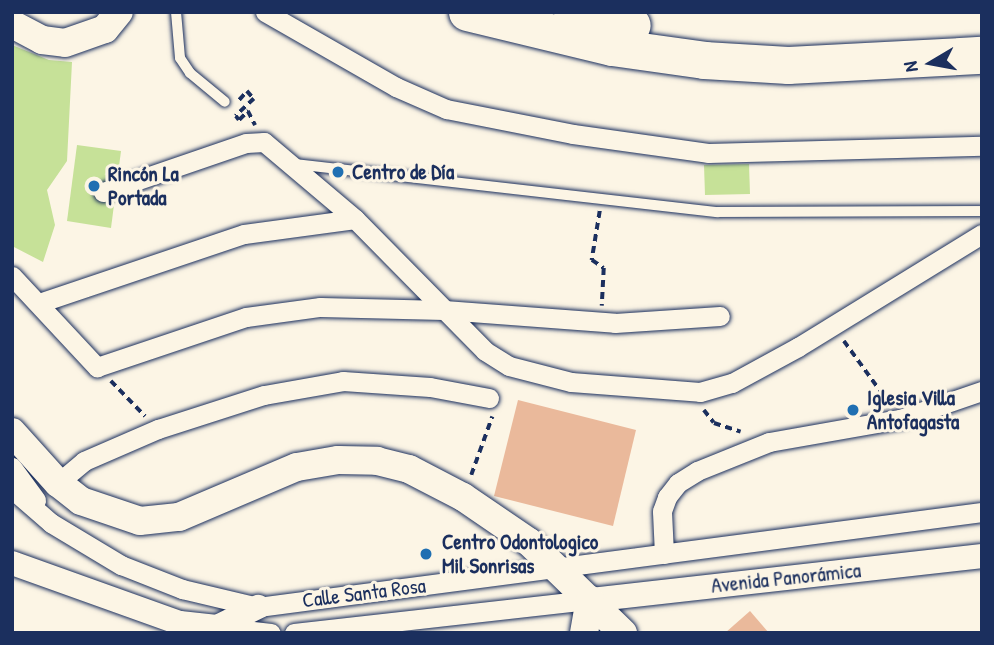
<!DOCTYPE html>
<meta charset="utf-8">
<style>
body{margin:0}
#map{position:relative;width:994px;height:645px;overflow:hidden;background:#fcf5e5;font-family:"Patrick Hand",sans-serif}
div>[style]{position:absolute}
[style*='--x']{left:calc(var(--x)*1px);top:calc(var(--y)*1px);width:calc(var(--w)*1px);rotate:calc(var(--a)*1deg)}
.green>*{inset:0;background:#c6e198}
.building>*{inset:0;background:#eab99b}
.path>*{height:3.5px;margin-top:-1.75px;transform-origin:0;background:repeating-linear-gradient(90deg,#1b2f5e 0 7px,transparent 0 12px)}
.roads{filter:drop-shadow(0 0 2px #1b2f5e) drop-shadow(0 0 2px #1b2f5e)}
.service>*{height:10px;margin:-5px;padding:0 5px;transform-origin:5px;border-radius:5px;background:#fcf5e5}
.minor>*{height:19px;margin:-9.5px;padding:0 9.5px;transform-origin:9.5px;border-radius:9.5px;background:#fcf5e5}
.tertiary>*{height:24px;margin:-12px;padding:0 12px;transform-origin:12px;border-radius:12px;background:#fcf5e5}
.secondary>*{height:28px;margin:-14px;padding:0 14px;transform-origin:14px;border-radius:14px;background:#fcf5e5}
.motorway>*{height:37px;margin:-18.5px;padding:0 18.5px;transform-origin:18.5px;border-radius:18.5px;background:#fcf5e5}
.dots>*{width:19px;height:19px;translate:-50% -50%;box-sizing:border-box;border:4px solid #fcf5e5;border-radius:50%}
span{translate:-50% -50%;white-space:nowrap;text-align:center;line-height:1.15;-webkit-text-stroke:6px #fcf5e5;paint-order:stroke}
.poi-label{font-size:21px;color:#1b2f5e;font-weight:700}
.left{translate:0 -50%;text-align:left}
.street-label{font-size:21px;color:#1b2f5e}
.frame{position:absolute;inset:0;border:14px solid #1b2f5e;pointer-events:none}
.north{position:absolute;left:896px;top:28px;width:70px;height:70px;-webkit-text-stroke:5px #fcf5e5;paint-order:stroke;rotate:260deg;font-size:19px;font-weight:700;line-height:28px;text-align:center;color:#1b2f5e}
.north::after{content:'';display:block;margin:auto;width:24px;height:32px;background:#1b2f5e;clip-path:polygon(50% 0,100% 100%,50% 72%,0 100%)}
</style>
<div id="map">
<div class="green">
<div style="clip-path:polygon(12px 45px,49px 60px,72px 62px,67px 161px,47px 190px,55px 225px,43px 262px,12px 246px)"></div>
<div style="clip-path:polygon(77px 145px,121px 151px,111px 228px,67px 221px)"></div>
<div style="clip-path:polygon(749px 164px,750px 194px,705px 195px,704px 165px)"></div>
</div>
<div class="building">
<div style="clip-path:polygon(518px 400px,636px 430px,613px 526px,494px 496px)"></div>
<div style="clip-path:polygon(750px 611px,769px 633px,725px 633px)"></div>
</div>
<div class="path">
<div style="--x:239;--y:100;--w:12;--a:-48"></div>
<div style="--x:247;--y:91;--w:11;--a:49"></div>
<div style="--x:254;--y:99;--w:25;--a:137"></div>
<div style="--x:236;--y:116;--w:5;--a:53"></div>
<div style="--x:239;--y:120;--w:13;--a:-45"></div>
<div style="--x:248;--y:111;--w:16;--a:63"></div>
<div style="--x:600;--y:211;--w:50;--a:99.3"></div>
<div style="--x:592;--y:260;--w:14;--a:34"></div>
<div style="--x:604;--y:268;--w:38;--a:93"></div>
<div style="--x:844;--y:341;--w:77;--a:54"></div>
<div style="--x:111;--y:381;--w:49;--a:45.8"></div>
<div style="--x:704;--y:410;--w:16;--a:52"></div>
<div style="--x:714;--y:423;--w:28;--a:18"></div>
<div style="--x:471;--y:475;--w:62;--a:-70.1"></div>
</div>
<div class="roads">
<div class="service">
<div style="--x:176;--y:12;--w:46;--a:85"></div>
<div style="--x:180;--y:58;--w:18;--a:56"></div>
<div style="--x:190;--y:73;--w:45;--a:39.6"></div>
<div style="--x:295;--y:164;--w:425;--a:6.5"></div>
<div style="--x:717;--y:212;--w:265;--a:-0.2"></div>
</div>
<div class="minor">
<div style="--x:265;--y:12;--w:151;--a:29.8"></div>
<div style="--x:396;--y:87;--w:55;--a:23.7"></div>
<div style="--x:446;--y:109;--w:129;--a:11.1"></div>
<div style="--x:573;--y:134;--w:136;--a:8"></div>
<div style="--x:708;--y:153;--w:274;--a:-1.5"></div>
<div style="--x:103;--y:192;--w:151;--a:-18.9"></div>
<div style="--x:246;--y:143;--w:18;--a:-3"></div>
<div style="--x:264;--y:142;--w:119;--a:40.2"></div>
<div style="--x:355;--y:219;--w:185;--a:45.4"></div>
<div style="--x:485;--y:351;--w:28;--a:32"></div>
<div style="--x:509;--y:366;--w:64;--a:14.5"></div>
<div style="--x:571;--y:382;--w:129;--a:4.4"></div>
<div style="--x:700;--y:392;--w:33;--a:-16"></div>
<div style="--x:732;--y:383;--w:75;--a:-28.6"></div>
<div style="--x:798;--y:347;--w:216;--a:-31.6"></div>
<div style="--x:12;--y:276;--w:125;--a:47"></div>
<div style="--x:97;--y:367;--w:157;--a:-18.6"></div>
<div style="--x:246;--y:317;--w:75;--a:-7.7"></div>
<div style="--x:320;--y:307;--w:124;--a:1.4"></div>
<div style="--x:444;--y:310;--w:171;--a:4.3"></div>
<div style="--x:615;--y:323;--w:105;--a:-3.8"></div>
<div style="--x:39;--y:303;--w:216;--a:-18.6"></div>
<div style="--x:244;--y:234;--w:112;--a:-7.7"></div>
<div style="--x:12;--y:467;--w:41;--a:54"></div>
<div style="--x:58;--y:483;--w:34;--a:-40"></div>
<div style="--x:84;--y:461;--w:81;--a:-23.4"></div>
<div style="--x:158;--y:429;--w:111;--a:-17.8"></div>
<div style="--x:264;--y:395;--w:80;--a:-10"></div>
<div style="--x:343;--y:381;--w:87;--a:3.9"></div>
<div style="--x:430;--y:387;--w:60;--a:10.6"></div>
<div style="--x:12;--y:489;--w:52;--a:41.1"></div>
<div style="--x:51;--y:523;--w:82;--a:31"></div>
<div style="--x:121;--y:565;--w:66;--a:21.5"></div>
<div style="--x:182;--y:589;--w:78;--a:13.3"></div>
<div style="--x:258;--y:607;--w:730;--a:-7.48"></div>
<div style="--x:664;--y:554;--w:43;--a:-92.7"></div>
<div style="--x:662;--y:511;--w:15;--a:-70"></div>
<div style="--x:667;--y:497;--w:18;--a:-52"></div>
<div style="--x:678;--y:483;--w:22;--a:-32"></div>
<div style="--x:697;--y:471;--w:78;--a:-21.9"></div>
<div style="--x:769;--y:442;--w:133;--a:-10"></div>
<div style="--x:900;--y:419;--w:87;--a:-18.9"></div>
<div style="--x:217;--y:627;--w:54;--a:6.3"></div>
<div style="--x:294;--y:633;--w:298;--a:-6.4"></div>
</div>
<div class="tertiary">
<div style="--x:12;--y:563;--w:178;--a:19.7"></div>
<div style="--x:180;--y:623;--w:37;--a:6"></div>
<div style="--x:217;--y:627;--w:46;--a:-26"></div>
<div style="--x:590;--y:600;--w:394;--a:-6.4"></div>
</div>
<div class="secondary">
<div style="--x:12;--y:24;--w:34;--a:28"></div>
<div style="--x:42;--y:40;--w:23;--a:7"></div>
<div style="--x:65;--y:43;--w:42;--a:-19.3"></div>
<div style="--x:105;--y:29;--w:22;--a:-51"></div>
<div style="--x:12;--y:432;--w:69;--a:48"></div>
<div style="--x:58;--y:483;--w:29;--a:38"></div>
<div style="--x:81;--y:501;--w:62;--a:18.7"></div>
<div style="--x:140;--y:521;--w:39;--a:-6"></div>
<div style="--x:179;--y:517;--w:128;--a:-23"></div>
<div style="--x:297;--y:467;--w:42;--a:-9.7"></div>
<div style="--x:338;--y:460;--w:39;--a:1"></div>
<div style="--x:377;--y:461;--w:33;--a:14"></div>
<div style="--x:409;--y:469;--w:61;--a:27.4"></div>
<div style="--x:463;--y:497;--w:80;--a:34.3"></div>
<div style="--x:529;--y:542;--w:131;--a:44.1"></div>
<div style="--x:584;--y:633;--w:34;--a:-80"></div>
</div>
<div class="motorway">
<div style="--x:467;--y:12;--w:149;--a:13.6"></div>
<div style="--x:612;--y:47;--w:93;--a:8"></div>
<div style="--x:704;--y:60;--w:84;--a:3.4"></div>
<div style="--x:788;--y:65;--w:194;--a:-3"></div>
<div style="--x:572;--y:12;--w:61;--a:12.2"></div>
</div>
</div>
<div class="dots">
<div style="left:338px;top:172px;background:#1f6fb2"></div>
<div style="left:94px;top:186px;background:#1f6fb2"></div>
<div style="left:853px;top:410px;background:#1f6fb2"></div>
<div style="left:426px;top:554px;background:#1f6fb2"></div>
</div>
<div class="poi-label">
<span class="left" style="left:352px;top:172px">Centro de Día</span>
<span class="left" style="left:108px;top:186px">Rincón La<br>Portada</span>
<span class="left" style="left:867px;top:410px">Iglesia Villa<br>Antofagasta</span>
<span class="left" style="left:442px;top:554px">Centro Odontologico<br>Mil Sonrisas</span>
</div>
<div class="street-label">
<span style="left:786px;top:578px;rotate:-6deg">Avenida Panorámica</span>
<span style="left:364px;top:593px;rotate:-7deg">Calle Santa Rosa</span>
</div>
<div class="frame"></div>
<div class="north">N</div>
</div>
